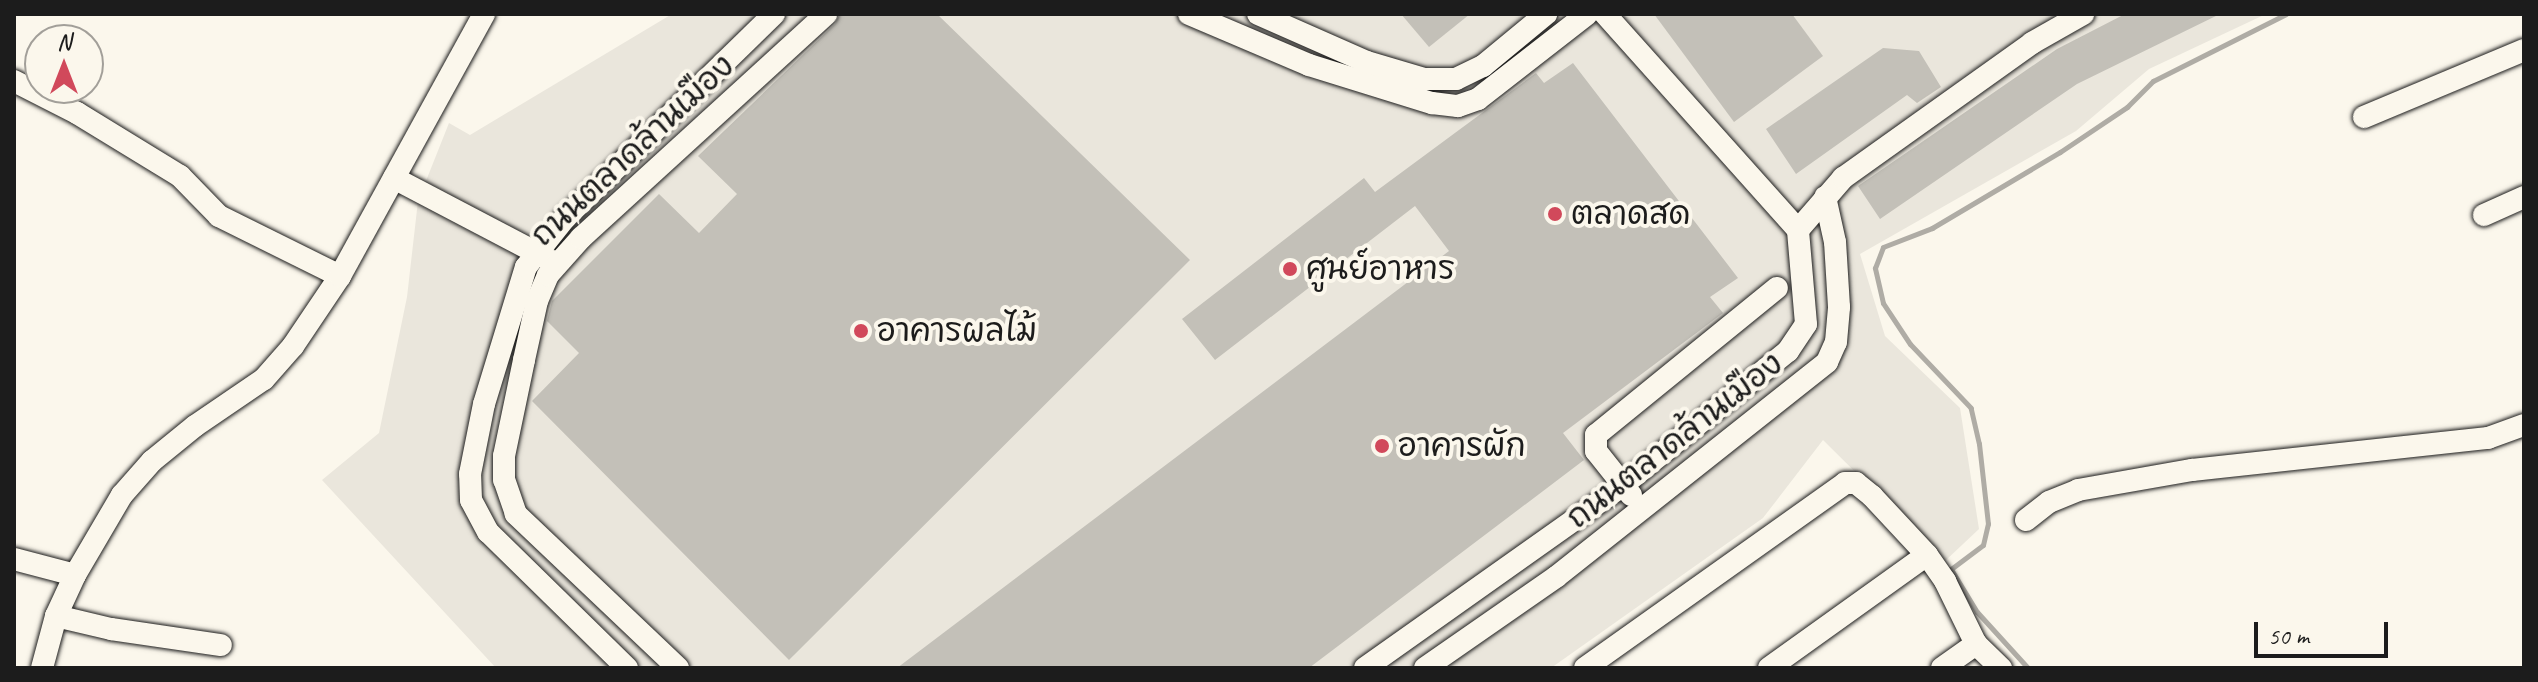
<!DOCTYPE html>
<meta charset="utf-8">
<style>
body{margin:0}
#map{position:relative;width:2538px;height:682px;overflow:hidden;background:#fbf7ec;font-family:Caveat,"Playpen Sans Thai",sans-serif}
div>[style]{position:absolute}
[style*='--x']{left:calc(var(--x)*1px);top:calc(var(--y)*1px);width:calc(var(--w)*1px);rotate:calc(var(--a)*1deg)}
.built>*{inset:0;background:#eae6dc}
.stream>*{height:5px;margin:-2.5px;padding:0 2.5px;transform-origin:2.5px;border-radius:2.5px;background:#afaca5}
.building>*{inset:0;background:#c3c0b8}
.roads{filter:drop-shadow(0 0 2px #1c1c1c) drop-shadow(0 0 2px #1c1c1c)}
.minor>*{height:22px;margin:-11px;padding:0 11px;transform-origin:11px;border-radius:11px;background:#fbf7ec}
.dots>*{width:22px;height:22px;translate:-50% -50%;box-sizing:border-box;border:4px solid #fbf7ec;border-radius:50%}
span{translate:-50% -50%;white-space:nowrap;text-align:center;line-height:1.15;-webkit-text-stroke:8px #fbf7ec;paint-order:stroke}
.street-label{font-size:32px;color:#1c1c1c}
.poi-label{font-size:32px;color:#1c1c1c}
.left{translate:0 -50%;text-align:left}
.frame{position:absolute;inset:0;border:16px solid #1c1c1c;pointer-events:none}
.north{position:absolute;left:24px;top:24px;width:80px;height:80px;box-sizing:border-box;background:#fbf7ec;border:2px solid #a29f99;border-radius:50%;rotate:0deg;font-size:22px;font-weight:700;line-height:32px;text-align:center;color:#1c1c1c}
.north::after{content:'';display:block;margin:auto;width:28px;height:36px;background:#d1495b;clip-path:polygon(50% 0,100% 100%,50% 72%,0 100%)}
.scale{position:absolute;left:2254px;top:622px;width:134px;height:36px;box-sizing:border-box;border:4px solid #1c1c1c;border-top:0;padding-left:10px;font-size:24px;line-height:28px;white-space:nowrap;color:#1c1c1c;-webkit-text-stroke:6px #fbf7ec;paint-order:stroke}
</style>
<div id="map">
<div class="built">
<div style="clip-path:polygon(672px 14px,2266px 14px,2149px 69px,2076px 131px,1860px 254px,1885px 336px,1960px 408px,1979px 529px,1945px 561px,1823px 440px,1763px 518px,1551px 668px,496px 668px,322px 480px,379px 433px,407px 297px,418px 201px,449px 123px,470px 135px)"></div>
</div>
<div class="stream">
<div style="--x:2028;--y:668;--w:76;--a:-132.3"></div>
<div style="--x:1977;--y:612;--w:50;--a:-121.2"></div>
<div style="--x:1951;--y:569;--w:40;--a:-37"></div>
<div style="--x:1983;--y:545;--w:22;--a:-77"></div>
<div style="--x:1988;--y:524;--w:81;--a:-96.4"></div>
<div style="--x:1979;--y:444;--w:37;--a:-103"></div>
<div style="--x:1971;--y:408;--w:88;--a:-133.6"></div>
<div style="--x:1910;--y:344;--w:49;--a:-123.4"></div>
<div style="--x:1883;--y:303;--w:36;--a:-103"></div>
<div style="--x:1875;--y:268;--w:22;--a:-69"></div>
<div style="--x:1883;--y:247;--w:53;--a:-21.2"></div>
<div style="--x:1932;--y:228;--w:149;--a:-30.7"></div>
<div style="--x:2060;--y:152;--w:81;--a:-33.9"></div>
<div style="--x:2127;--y:107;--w:37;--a:-45"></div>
<div style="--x:2153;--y:81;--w:149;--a:-26.7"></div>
</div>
<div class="building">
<div style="clip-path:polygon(840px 14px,937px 14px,1190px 260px,789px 660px,532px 401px,579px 353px,547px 321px,552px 301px,659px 194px,699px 233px,737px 194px,698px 156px,835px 24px)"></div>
<div style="clip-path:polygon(1401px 14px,1470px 14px,1429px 47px)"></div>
<div style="clip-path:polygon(1654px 14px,1792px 14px,1823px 56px,1734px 122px)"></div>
<div style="clip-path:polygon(2125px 14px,2220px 14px,2077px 84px,1880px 219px,1858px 186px,2057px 49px)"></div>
<div style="clip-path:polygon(1883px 48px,1919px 51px,1941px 87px,1917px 103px,1907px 95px,1796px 174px,1766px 129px)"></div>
<div style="clip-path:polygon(1573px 63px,1738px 278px,1710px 297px,1723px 313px,1563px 433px,1584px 460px,1309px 668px,897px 668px,1449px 251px,1415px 206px,1215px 360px,1182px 319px,1364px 178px,1375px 192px,1536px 73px,1544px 83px)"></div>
</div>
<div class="roads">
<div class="minor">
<div style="--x:1189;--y:14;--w:130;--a:23"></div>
<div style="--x:1309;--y:65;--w:129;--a:17.2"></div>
<div style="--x:1432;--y:103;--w:26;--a:7"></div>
<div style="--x:1458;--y:106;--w:21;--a:-19"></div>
<div style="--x:1478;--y:99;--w:138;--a:-37.9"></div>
<div style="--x:1258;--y:14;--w:119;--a:23.8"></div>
<div style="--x:1367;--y:62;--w:59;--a:16.6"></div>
<div style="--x:1424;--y:79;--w:32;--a:0"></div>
<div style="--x:1456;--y:79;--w:30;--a:-26"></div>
<div style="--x:1483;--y:66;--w:82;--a:-39.5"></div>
<div style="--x:1605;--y:14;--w:290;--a:48.2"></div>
<div style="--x:1798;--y:230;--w:69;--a:-49.1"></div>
<div style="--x:1843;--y:178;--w:232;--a:-35.5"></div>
<div style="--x:2032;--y:43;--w:59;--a:-29.6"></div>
<div style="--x:14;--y:81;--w:71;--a:26.9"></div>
<div style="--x:77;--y:113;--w:121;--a:31.5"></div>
<div style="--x:180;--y:176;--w:56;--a:45.7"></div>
<div style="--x:219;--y:216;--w:135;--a:26.4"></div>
<div style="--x:2364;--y:117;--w:173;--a:-22.7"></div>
<div style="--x:394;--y:178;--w:174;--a:27.7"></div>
<div style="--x:2484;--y:215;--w:44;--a:-24.2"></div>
<div style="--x:1631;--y:495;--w:56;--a:-128.5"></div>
<div style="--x:1596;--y:451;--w:16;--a:-90"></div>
<div style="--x:1596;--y:435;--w:233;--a:-39.1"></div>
<div style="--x:2026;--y:520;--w:29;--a:-38"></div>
<div style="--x:2049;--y:502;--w:31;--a:-22"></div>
<div style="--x:2078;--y:490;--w:116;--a:-10"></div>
<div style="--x:2192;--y:470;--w:298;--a:-6.2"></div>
<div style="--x:2488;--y:438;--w:38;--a:-20"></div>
<div style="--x:14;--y:559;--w:63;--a:14.7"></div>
<div style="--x:56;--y:616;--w:57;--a:13.3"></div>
<div style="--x:111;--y:629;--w:111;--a:8.3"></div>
<div style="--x:42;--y:668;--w:54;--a:-74.9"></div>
<div style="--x:56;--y:616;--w:45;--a:-65.1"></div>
<div style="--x:75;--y:575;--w:93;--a:-59.6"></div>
<div style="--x:122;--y:495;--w:45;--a:-48.6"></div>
<div style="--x:152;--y:461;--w:55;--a:-39.1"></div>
<div style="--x:195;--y:426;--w:83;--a:-34.3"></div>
<div style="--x:264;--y:379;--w:44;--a:-48.7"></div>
<div style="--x:293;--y:346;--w:84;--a:-56.1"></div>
<div style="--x:340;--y:276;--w:299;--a:-61.2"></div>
<div style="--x:627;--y:668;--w:194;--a:-135.6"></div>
<div style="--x:488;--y:532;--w:36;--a:-118"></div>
<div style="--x:471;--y:500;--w:26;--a:-92"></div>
<div style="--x:470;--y:474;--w:71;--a:-78.7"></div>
<div style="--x:484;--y:404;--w:143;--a:-73"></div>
<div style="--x:526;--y:267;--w:63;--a:-51.5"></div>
<div style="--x:565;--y:218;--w:292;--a:-44.3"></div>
<div style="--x:678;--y:668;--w:224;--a:-136.5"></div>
<div style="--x:516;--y:514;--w:36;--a:-109"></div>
<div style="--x:504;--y:480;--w:24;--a:-90"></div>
<div style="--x:504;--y:456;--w:98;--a:-78.2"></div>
<div style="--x:524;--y:360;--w:60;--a:-77.6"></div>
<div style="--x:537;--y:301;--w:28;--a:-67"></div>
<div style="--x:548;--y:275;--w:50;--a:-48.3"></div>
<div style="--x:581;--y:238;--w:332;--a:-42.4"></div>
<div style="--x:1365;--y:668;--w:316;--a:-35.3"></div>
<div style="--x:1623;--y:485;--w:213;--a:-39.1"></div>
<div style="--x:1788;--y:351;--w:32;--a:-56"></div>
<div style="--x:1806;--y:324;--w:94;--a:-94.9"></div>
<div style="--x:1425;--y:668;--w:160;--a:-34.8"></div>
<div style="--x:1556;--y:577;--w:346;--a:-38.4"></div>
<div style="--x:1827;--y:362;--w:22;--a:-66"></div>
<div style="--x:1836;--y:342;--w:35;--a:-85"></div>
<div style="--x:1839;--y:307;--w:65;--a:-93.5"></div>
<div style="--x:1835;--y:242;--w:46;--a:-102.5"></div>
<div style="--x:1585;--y:668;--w:319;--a:-35.4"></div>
<div style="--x:1845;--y:483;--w:11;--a:0"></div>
<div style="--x:1856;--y:483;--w:21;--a:39"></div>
<div style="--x:1872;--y:496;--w:81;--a:47"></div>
<div style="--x:1769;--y:668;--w:194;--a:-35.6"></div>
<div style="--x:1927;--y:555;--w:32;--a:55"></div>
<div style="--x:1945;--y:581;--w:70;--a:63.8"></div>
<div style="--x:1942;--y:668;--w:42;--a:-35.2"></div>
<div style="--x:1976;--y:644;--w:35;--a:44"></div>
</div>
</div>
<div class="dots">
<div style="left:1555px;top:214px;background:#d1495b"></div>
<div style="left:1290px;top:269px;background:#d1495b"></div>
<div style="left:861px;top:331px;background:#d1495b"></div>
<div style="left:1382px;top:446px;background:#d1495b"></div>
</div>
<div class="street-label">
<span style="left:633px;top:151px;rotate:-43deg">ถนนตลาดล้านเมือง</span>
<span style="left:1675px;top:441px;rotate:-38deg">ถนนตลาดล้านเมือง</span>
</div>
<div class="poi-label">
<span class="left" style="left:1571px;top:214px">ตลาดสด</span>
<span class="left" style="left:1306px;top:269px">ศูนย์อาหาร</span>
<span class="left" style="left:877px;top:331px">อาคารผลไม้</span>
<span class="left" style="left:1398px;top:446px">อาคารผัก</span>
</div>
<div class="frame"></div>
<div class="north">N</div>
<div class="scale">50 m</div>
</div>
